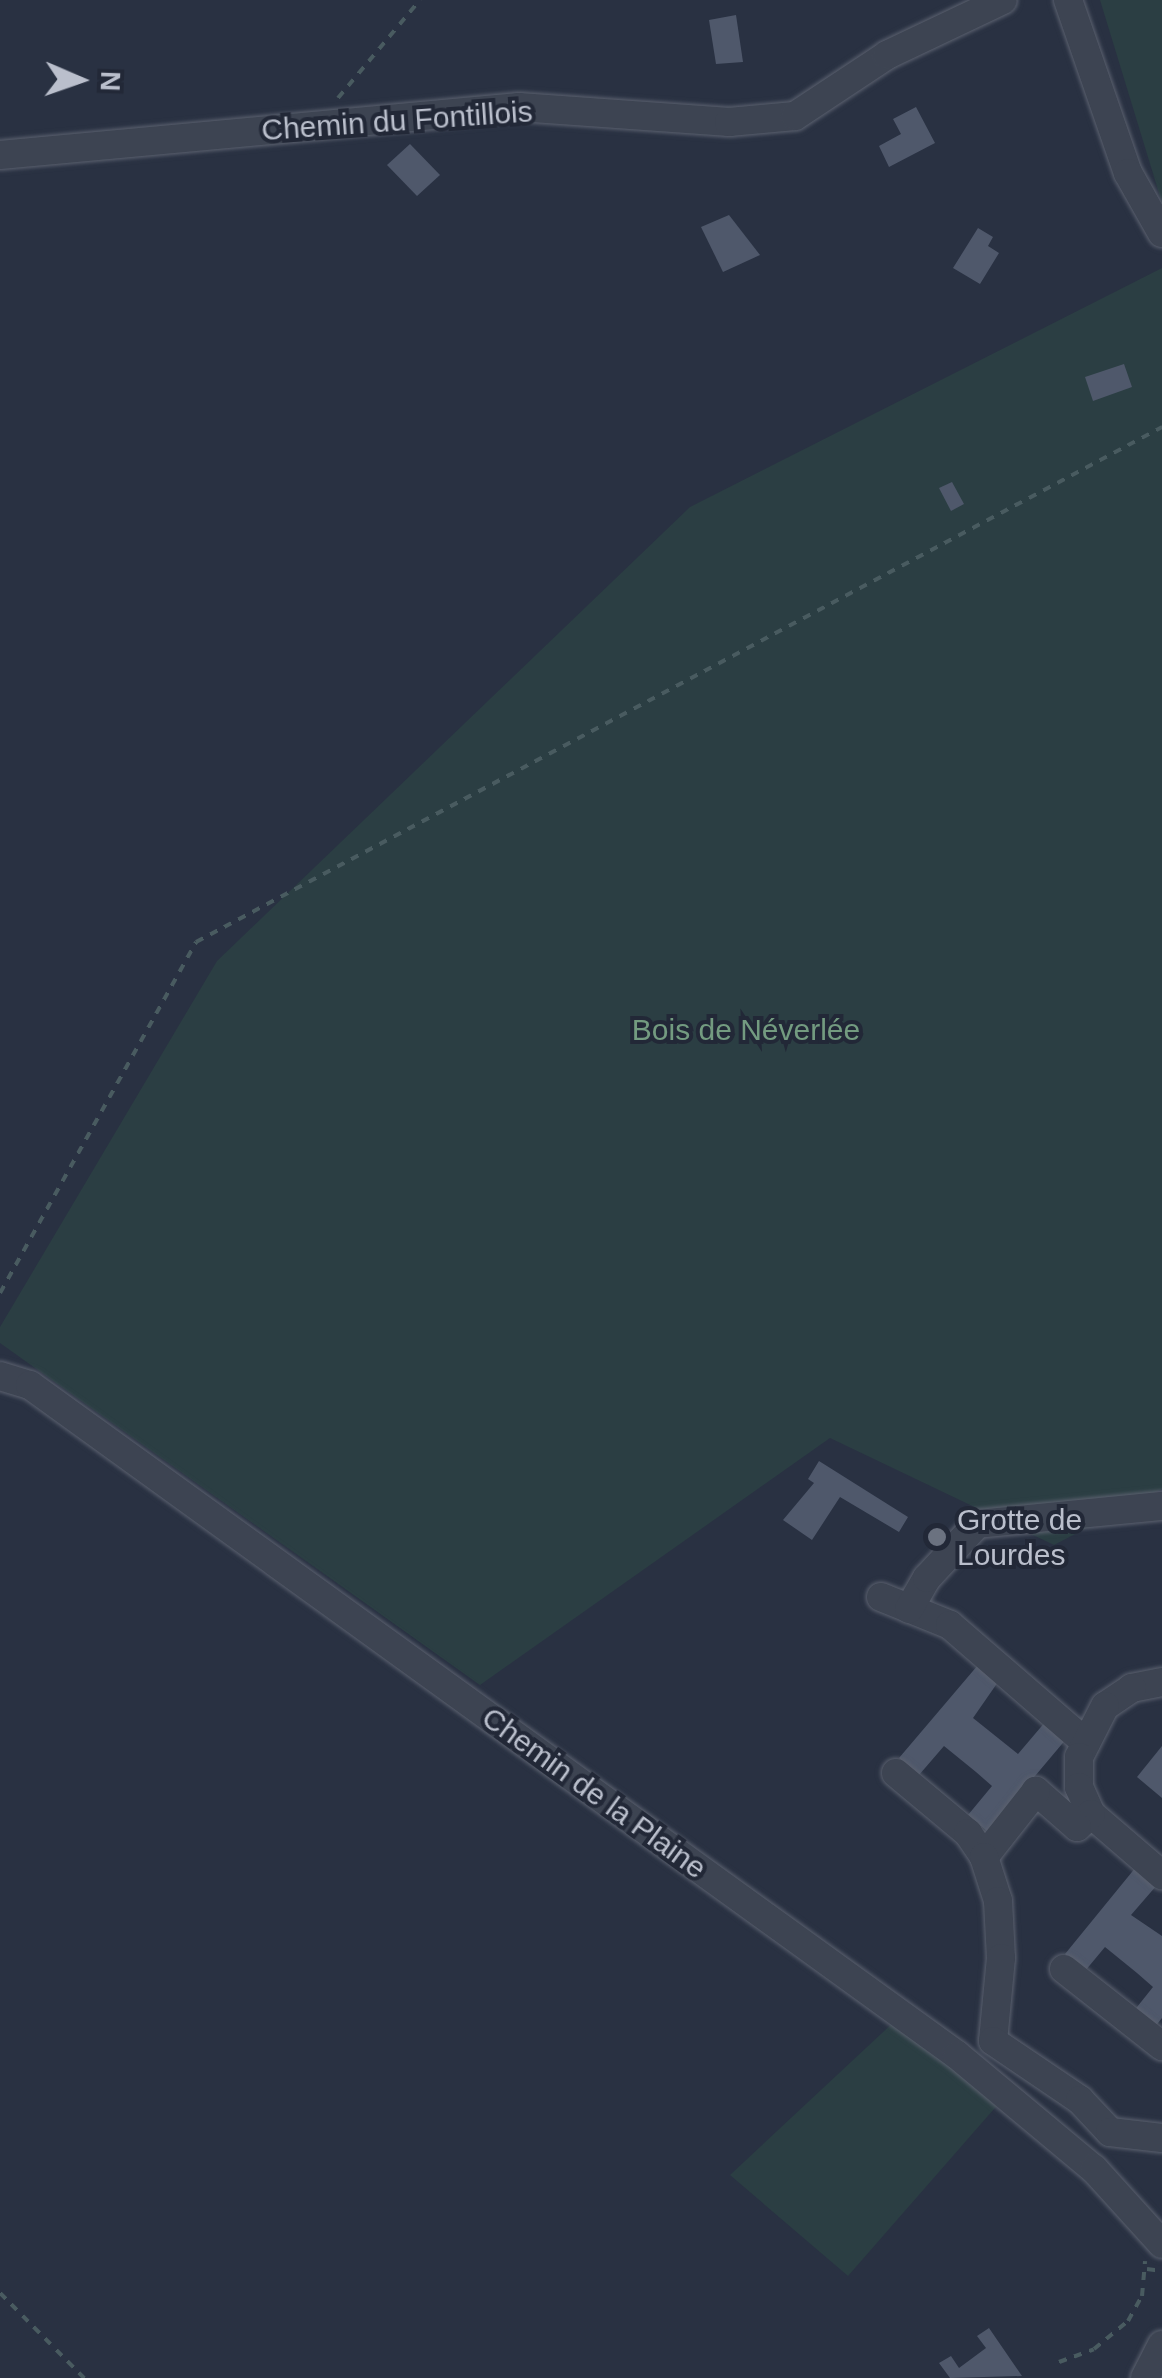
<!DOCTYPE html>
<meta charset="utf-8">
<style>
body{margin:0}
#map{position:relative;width:1162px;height:2378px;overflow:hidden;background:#293142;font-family:Helvetica,sans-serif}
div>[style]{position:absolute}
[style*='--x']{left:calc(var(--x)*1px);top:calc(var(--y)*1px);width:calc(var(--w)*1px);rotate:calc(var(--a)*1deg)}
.green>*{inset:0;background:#2b3e43}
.building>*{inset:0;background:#4f586b}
.path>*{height:4px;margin-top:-2px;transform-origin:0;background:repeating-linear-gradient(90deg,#495b60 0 8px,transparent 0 16px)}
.roads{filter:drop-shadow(0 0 2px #5b616f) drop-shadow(0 0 2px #5b616f)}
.minor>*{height:28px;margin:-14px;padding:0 14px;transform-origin:14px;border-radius:14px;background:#3d4452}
.dots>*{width:28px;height:28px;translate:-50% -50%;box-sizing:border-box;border:5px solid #222837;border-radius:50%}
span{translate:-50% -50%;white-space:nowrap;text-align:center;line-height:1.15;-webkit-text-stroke:8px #222837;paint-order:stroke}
.street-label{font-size:30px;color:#babfcc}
.park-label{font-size:30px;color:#739b80}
.poi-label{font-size:30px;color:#babfcc}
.left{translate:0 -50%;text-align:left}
.north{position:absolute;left:30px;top:30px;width:100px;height:100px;-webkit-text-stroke:8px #222837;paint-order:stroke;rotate:92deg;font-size:28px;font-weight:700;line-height:40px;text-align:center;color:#babfcc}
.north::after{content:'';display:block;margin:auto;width:35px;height:45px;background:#babfcc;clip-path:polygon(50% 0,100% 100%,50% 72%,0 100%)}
</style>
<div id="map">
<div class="green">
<div style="clip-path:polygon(1100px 0,1162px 0,1162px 203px)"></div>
<div style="clip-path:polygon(1162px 268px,1162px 1489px,1054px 1545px,830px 1438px,480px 1685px,0 1343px,0 1327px,217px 961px,690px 507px)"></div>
<div style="clip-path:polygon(897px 2019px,1001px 2101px,848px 2276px,730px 2175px)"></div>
</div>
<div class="building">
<div style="clip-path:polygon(736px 15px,743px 62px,716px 64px,709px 20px)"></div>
<div style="clip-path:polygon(916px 107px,935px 143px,889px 167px,879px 146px,901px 134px,893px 119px)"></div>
<div style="clip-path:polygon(410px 144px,440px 175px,417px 196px,387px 165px)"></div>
<div style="clip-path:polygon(729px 215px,760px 255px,723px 272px,701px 227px)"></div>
<div style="clip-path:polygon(978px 228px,993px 237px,988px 246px,999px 253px,980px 284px,953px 268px)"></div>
<div style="clip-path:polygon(1124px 364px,1132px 387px,1093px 401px,1085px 377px)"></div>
<div style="clip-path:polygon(952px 482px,964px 504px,951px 511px,939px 488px)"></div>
<div style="clip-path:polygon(819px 1461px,908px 1517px,899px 1532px,840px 1497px,812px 1540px,783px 1520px,814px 1483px,808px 1479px)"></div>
<div style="clip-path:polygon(978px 1665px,998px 1682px,973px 1718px,1018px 1754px,1046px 1721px,1067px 1738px,988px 1832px,968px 1815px,992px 1786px,976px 1772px,944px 1746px,919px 1775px,899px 1758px)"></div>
<div style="clip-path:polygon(1162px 1746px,1162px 1798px,1137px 1777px)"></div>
<div style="clip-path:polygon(1136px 1867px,1157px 1885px,1131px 1915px,1162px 1936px,1162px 2018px,1154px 2028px,1133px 2012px,1153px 1987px,1137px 1973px,1105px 1947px,1085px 1971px,1065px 1954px)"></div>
<div style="clip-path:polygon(989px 2328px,1022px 2376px,950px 2378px,939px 2363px,951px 2356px,959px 2368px,986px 2348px,977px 2336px)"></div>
</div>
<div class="path">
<div style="--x:338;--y:98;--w:128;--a:-50.1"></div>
<div style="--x:0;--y:1293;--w:402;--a:-60.8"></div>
<div style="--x:196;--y:942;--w:1095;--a:-28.06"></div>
<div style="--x:1147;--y:2269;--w:15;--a:8"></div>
<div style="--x:0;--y:2293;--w:120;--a:45.3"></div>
<div style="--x:1059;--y:2362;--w:37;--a:-20"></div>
<div style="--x:1094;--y:2349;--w:44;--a:-39.5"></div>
<div style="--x:1128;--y:2321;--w:29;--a:-61"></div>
<div style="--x:1142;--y:2296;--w:35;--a:-85"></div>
</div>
<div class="roads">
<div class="minor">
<div style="--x:1068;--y:0;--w:183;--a:70.9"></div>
<div style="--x:1128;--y:173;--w:69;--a:60.5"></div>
<div style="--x:0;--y:155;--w:521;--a:-5.28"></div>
<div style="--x:519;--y:107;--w:211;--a:4.1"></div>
<div style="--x:729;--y:122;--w:66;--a:-5.2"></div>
<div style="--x:795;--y:116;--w:110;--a:-33.5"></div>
<div style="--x:887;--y:55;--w:128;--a:-25.4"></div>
<div style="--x:0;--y:1376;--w:31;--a:17"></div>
<div style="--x:30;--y:1385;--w:1144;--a:35.86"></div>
<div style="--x:957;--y:2055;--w:178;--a:39.8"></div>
<div style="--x:1094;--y:2169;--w:101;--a:47.8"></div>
<div style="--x:881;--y:1597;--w:74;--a:22.1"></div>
<div style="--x:950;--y:1625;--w:180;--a:40.9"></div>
<div style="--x:909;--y:1609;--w:36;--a:-60"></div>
<div style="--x:927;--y:1578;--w:74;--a:-47.2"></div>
<div style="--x:977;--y:1524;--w:186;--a:-5.6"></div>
<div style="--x:1162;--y:1682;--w:31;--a:169"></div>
<div style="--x:1132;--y:1688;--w:32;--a:146"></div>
<div style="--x:1105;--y:1706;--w:57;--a:117"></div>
<div style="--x:1079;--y:1757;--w:30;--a:90"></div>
<div style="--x:1079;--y:1787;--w:30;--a:66"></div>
<div style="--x:1091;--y:1814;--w:94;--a:40.7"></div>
<div style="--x:896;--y:1773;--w:94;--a:39.8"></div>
<div style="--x:968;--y:1833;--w:29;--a:56"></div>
<div style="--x:1091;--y:1814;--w:19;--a:137"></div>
<div style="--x:1077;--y:1827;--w:55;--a:-138.7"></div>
<div style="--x:1036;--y:1791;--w:84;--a:128.2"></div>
<div style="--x:984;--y:1857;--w:46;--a:72.3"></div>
<div style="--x:998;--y:1901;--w:57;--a:87"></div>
<div style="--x:1001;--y:1958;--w:83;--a:95.5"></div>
<div style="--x:993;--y:2041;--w:105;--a:34.1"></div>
<div style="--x:1080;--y:2100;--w:44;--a:46.8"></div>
<div style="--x:1110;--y:2132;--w:52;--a:6.6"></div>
<div style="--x:1064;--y:1969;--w:125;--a:38.2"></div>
<div style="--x:1145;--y:2378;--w:37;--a:-63"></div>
</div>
</div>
<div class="dots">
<div style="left:937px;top:1537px;background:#6b7280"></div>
</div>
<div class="street-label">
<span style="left:397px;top:121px;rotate:-4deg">Chemin du Fontillois</span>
<span style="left:594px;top:1793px;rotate:36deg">Chemin de la Plaine</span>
</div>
<div class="park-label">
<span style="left:746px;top:1030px">Bois de Néverlée</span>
</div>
<div class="poi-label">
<span class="left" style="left:957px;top:1537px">Grotte de<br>Lourdes</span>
</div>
<div class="north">N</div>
</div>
